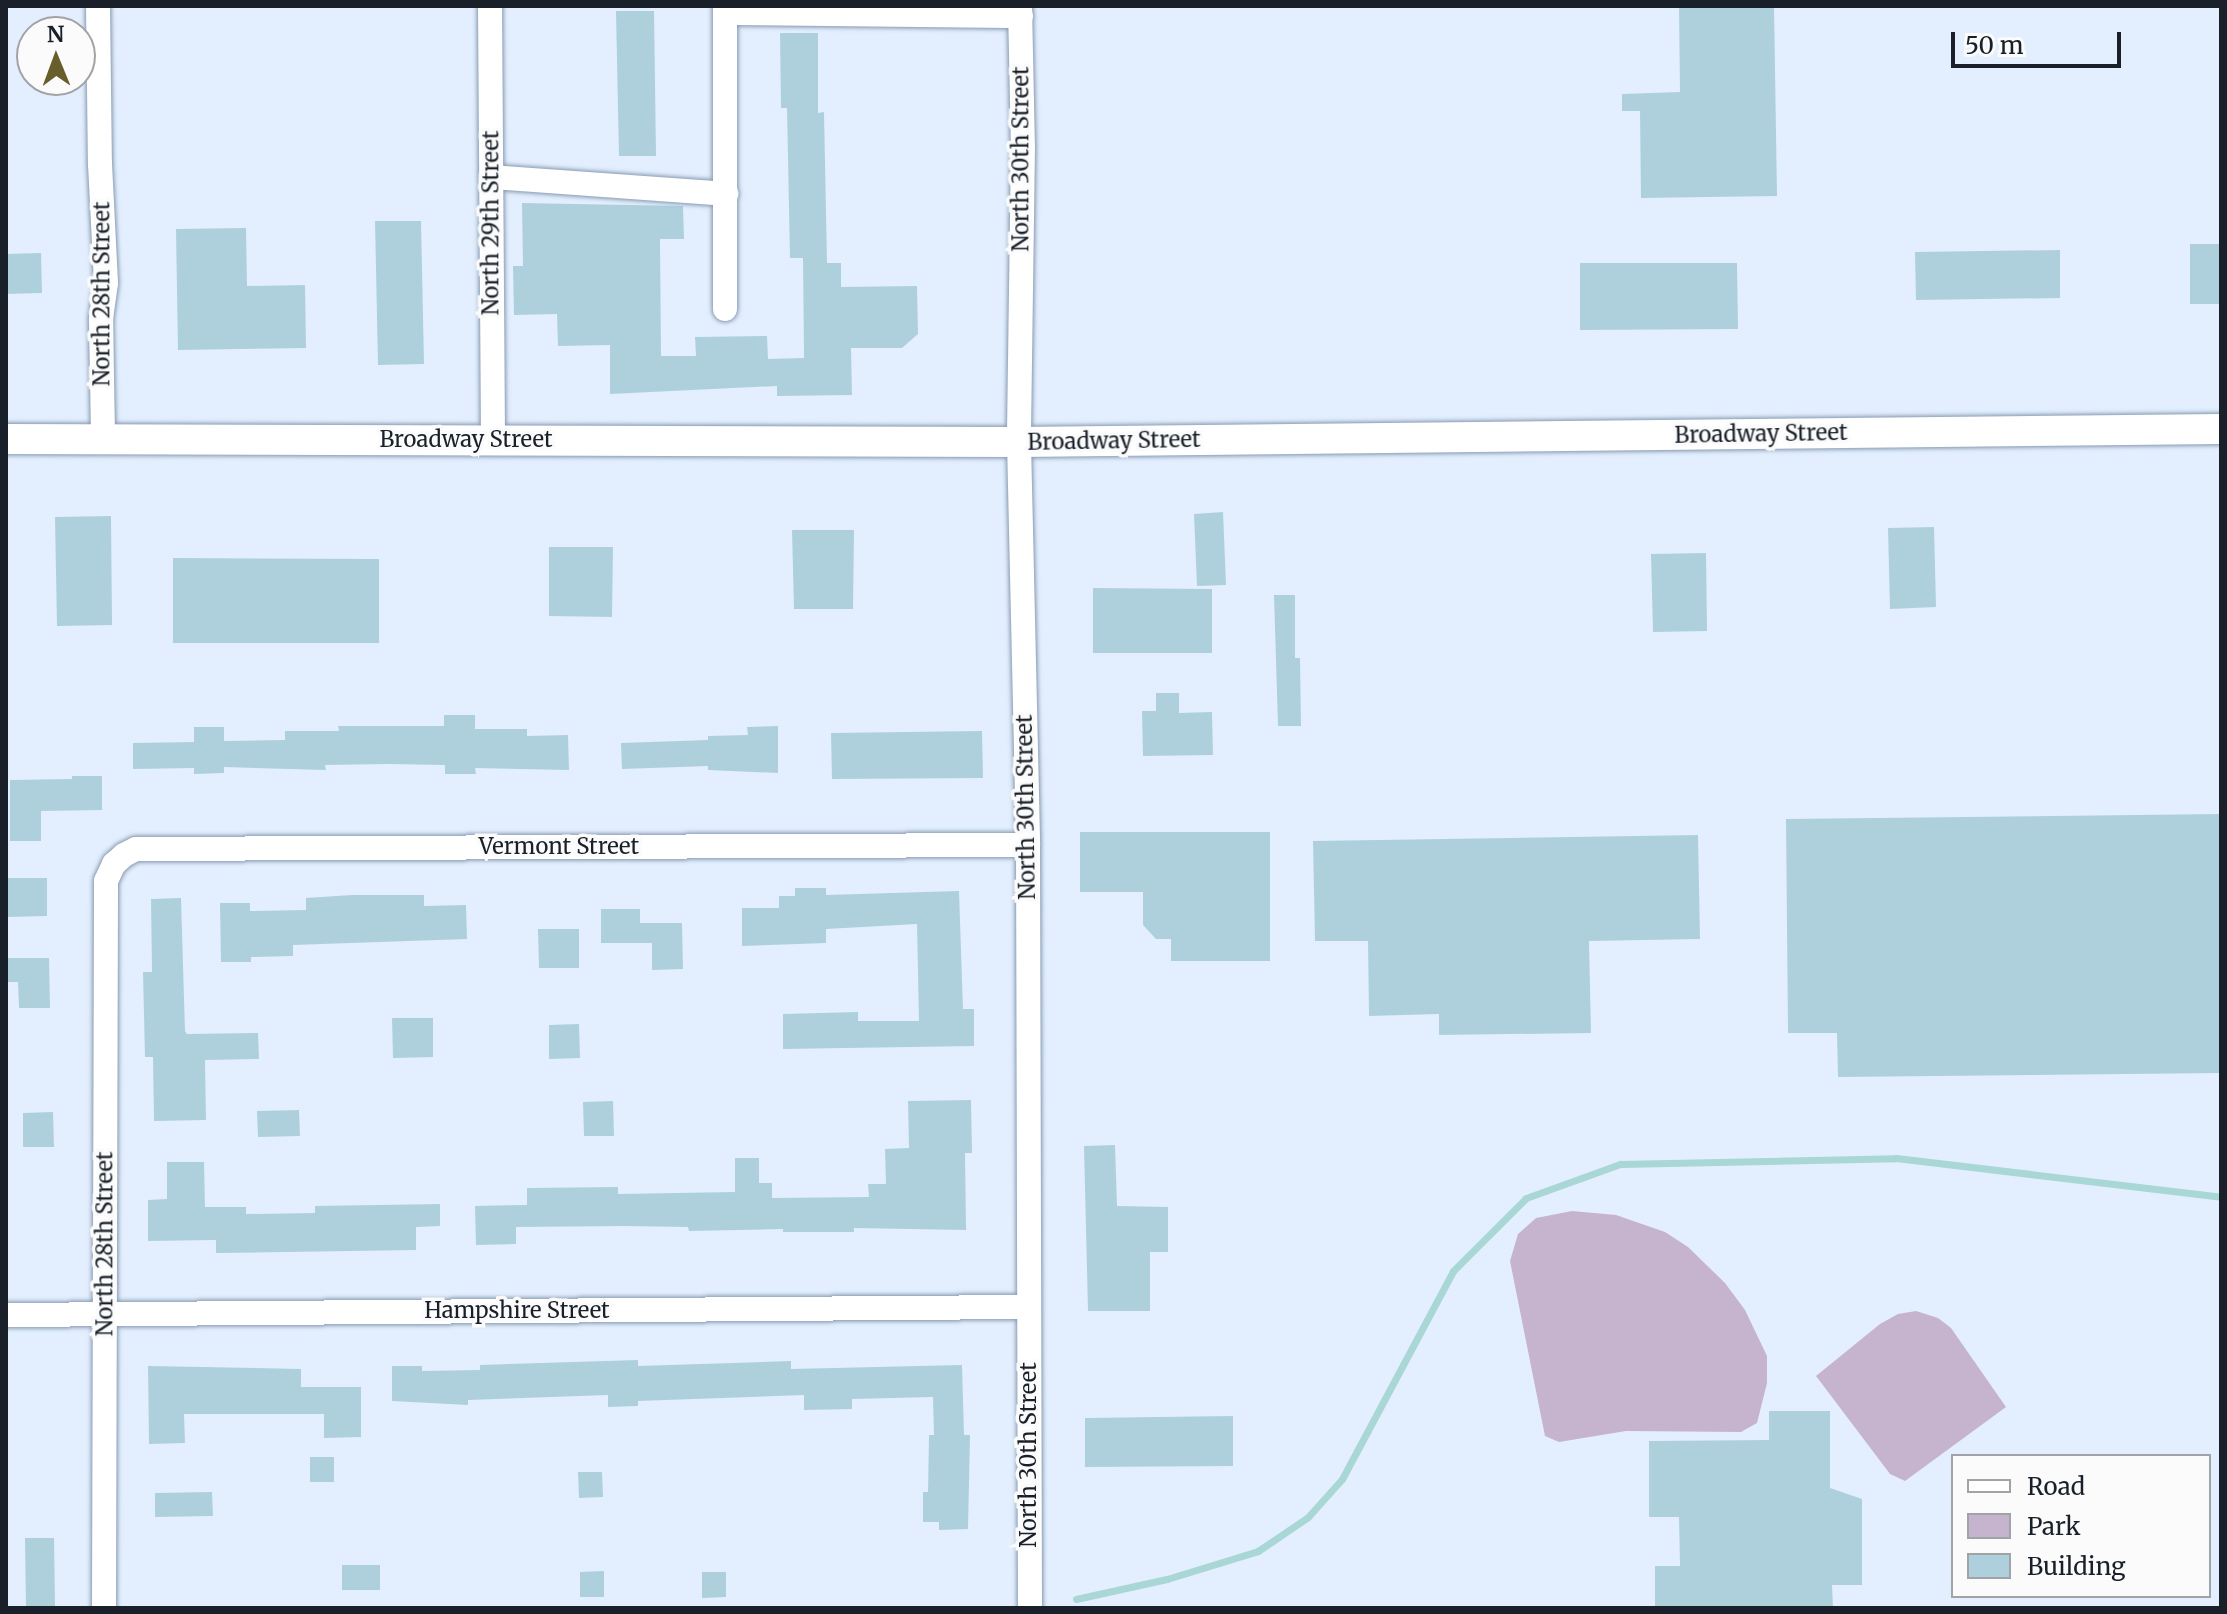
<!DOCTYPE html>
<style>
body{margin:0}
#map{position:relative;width:2227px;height:1614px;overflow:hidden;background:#e3effe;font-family:Merriweather,serif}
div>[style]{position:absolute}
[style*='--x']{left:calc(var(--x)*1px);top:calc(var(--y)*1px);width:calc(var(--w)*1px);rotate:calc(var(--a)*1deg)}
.green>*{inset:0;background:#c6b4ce}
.stream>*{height:7px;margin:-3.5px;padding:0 3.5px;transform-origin:3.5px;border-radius:3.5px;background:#a8d7d5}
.building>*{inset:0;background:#aed0dd}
.roads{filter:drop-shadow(0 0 2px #889bb2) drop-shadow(0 0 2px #889bb2)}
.minor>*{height:24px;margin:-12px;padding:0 12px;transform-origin:12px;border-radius:12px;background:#fff}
.major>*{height:30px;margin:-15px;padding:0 15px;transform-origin:15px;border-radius:15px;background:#fff}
span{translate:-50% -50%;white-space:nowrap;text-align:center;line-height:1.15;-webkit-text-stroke:7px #fbfbfb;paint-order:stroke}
.street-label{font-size:22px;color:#192029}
.frame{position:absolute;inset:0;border:8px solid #192029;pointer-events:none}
.legend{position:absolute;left:1951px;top:1454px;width:260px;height:144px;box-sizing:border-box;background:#fbfbfb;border:2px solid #a1a3a7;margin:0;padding:10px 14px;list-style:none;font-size:24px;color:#192029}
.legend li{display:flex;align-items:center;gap:16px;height:40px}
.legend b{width:40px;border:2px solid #a1a3a7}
.north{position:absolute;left:16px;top:16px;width:80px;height:80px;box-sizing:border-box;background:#fbfbfb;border:2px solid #a1a3a7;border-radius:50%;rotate:359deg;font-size:22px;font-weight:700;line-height:32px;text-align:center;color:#192029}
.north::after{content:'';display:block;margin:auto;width:28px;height:36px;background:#675e2b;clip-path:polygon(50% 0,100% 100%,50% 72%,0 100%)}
.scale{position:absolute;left:1951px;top:32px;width:170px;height:36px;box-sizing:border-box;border:4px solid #192029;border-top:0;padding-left:10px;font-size:24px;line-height:28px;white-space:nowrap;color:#192029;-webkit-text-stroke:6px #fbfbfb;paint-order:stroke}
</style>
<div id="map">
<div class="green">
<div style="clip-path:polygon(1572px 1211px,1616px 1215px,1665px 1232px,1688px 1247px,1725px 1283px,1745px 1310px,1767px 1356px,1767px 1383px,1757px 1423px,1741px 1432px,1626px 1431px,1559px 1442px,1545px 1436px,1510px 1261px,1518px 1234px,1536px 1218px)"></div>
<div style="clip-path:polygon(1916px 1311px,1938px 1318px,1951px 1328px,2006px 1407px,1905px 1481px,1890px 1474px,1816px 1376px,1880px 1324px,1898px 1314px)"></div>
</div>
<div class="stream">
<div style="--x:1076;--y:1599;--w:93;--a:-12.4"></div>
<div style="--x:1167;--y:1579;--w:95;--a:-17.1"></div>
<div style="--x:1258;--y:1551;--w:60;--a:-34.2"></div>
<div style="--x:1308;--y:1517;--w:51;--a:-48.2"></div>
<div style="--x:1342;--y:1479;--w:236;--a:-61.9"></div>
<div style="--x:1453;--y:1271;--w:103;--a:-45"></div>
<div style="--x:1526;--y:1198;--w:100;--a:-19.9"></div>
<div style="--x:1620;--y:1164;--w:276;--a:-1.2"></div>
<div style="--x:1896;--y:1158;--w:327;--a:6.8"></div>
</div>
<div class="building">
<div style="clip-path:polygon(1679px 6px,1774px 6px,1777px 196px,1641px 198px,1640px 111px,1622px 111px,1622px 94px,1680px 92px)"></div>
<div style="clip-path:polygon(616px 11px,654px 11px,656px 156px,619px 156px)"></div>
<div style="clip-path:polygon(780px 33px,818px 33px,818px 113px,824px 112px,827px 263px,841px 263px,841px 287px,917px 286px,918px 334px,902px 348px,851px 348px,852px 395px,777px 396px,777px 386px,610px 394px,610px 345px,558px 346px,557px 314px,514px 315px,513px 266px,523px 266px,522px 203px,683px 206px,684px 239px,660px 239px,661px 356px,696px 356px,695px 337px,767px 336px,768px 359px,804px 358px,803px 258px,790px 258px,787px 108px,781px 108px)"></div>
<div style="clip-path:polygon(375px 221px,421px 221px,424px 364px,378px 365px)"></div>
<div style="clip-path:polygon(246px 228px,247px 286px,305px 285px,306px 348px,178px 350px,176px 229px)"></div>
<div style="clip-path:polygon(2190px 244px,2221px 244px,2221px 304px,2190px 304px)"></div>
<div style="clip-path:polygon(2060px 250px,2060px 298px,1916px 300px,1915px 252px)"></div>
<div style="clip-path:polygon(41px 253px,42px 293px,6px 294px,6px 254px)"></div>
<div style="clip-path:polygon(1580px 263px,1737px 263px,1738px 329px,1580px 330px)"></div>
<div style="clip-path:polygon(1223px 512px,1226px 585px,1197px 586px,1194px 514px)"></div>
<div style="clip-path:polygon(111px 516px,112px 625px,57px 626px,55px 517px)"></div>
<div style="clip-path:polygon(1934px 527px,1936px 607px,1890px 609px,1888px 528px)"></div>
<div style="clip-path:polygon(792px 530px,854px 530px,853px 609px,794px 609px)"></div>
<div style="clip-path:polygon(549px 547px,613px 547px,612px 617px,549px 616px)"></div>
<div style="clip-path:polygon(1706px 553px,1707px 631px,1653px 632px,1651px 554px)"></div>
<div style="clip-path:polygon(173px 558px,379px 559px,379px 643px,173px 643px)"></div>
<div style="clip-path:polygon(1093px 588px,1212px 589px,1212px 653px,1093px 653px)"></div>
<div style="clip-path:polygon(1274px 595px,1295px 595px,1295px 658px,1300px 658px,1301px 726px,1278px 726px)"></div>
<div style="clip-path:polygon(1156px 693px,1179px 693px,1179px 713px,1212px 712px,1213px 755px,1143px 756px,1142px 711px,1156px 711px)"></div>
<div style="clip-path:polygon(444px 715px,475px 715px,475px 729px,527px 729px,527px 736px,568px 735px,569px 770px,475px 768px,476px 774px,445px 774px,445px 765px,389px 764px,325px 765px,326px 770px,224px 767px,224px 773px,194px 774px,194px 768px,133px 769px,133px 743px,194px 742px,194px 727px,224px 727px,224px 741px,285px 740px,285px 731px,339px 731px,338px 726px,444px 726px)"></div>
<div style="clip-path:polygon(778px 726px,778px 773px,708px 770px,708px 766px,622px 769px,621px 743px,708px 740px,708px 736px,748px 735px,747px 727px)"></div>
<div style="clip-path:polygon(982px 731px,983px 778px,832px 779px,831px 733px)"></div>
<div style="clip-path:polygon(72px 776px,102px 776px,102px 810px,41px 811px,41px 841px,10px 841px,10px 780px,72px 779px)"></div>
<div style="clip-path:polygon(2221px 814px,2221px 1073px,1838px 1077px,1837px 1033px,1788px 1033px,1786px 819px)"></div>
<div style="clip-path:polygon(1080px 832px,1270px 832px,1270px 961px,1171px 961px,1171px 939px,1156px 939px,1143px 925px,1143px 892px,1080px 892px)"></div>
<div style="clip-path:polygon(1698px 835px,1700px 939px,1589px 941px,1591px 1033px,1439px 1035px,1439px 1014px,1369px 1016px,1368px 941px,1315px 941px,1313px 841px)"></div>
<div style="clip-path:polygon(6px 878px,47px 878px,47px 916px,7px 917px)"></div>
<div style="clip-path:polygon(795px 888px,826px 888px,826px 895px,959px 891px,963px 1009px,974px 1009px,974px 1046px,783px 1049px,783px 1014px,858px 1012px,858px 1021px,919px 1021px,917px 924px,826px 929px,826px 943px,742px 946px,742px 908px,779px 908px,779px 896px,795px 896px)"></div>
<div style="clip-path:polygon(352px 895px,424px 895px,424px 906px,466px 905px,467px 939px,293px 945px,293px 956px,251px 957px,251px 962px,221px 962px,220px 903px,250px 903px,250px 911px,306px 910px,306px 898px)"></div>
<div style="clip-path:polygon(181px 898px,185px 1031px,187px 1034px,258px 1033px,259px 1059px,205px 1060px,206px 1120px,154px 1121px,153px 1057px,145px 1057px,143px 972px,152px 972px,151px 899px)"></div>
<div style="clip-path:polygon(601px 909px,640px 909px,640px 923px,682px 923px,683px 969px,652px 970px,652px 943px,601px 943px)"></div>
<div style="clip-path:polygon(538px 929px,579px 929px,579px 968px,539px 968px)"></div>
<div style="clip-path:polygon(6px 958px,49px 958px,50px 1008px,19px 1008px,18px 982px,6px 982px)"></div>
<div style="clip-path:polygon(392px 1018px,433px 1018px,433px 1057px,393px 1058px)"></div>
<div style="clip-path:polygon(579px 1024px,580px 1058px,549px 1059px,549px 1025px)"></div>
<div style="clip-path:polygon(971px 1100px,972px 1153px,965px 1153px,966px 1230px,854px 1228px,854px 1232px,783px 1232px,783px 1229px,689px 1231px,688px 1227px,625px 1226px,516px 1227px,516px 1244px,476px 1245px,475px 1206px,527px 1205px,527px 1188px,618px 1187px,618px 1194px,735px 1192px,735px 1158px,759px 1158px,759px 1183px,772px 1183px,772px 1198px,869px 1197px,868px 1184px,886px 1184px,885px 1149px,909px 1148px,908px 1101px)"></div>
<div style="clip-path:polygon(613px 1101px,614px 1136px,584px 1136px,583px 1102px)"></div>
<div style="clip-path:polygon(299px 1110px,300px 1136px,258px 1137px,257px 1111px)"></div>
<div style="clip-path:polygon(53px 1112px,54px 1147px,23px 1147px,23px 1113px)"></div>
<div style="clip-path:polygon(1115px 1145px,1117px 1206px,1168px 1207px,1168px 1252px,1150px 1252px,1150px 1311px,1088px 1311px,1084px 1146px)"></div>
<div style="clip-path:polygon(167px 1162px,204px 1162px,205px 1207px,246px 1207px,246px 1214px,315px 1213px,315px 1206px,440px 1204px,440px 1226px,416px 1227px,416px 1250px,216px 1253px,216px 1240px,148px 1241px,148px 1200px,167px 1199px)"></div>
<div style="clip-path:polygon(638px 1360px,638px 1366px,791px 1361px,791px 1369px,962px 1365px,964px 1435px,970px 1435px,968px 1529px,939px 1530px,939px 1522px,923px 1522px,923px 1492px,928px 1492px,929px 1435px,934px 1435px,933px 1397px,852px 1399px,852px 1409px,804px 1410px,804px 1395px,638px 1401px,638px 1406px,608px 1407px,608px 1395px,468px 1400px,468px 1405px,392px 1401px,392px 1366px,422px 1366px,422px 1371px,480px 1370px,480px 1365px)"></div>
<div style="clip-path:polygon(148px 1366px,301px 1369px,301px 1387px,361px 1387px,361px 1437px,324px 1438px,324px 1414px,184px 1414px,185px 1443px,149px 1444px)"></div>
<div style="clip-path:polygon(1769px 1411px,1830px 1411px,1830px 1488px,1862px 1499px,1862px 1585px,1832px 1585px,1833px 1608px,1655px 1608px,1655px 1566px,1680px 1566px,1679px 1517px,1649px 1517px,1649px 1441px,1769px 1440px)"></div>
<div style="clip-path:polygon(1233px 1416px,1233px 1466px,1085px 1467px,1085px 1418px)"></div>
<div style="clip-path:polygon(310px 1457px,334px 1457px,334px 1482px,310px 1482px)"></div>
<div style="clip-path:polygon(578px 1472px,602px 1472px,603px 1497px,579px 1498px)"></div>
<div style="clip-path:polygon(212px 1492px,213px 1516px,155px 1517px,155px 1493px)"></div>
<div style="clip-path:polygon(25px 1538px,54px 1538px,55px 1608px,26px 1608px)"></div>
<div style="clip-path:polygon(342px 1565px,380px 1565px,380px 1590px,342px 1590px)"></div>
<div style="clip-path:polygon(604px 1571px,604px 1597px,580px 1597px,580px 1572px)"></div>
<div style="clip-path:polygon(702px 1572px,726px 1572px,726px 1597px,702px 1598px)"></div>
</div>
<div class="roads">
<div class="minor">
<div style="--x:98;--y:6;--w:158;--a:89.3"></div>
<div style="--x:100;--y:164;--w:119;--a:87.1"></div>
<div style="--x:106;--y:283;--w:37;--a:98"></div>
<div style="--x:101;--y:320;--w:119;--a:89"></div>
<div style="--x:490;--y:6;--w:434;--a:89.6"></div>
<div style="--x:725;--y:6;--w:303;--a:90"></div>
<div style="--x:1020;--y:6;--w:140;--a:88.8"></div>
<div style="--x:1023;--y:146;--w:296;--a:90.8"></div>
<div style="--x:1019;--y:442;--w:403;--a:88.7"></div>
<div style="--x:1028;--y:845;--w:763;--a:89.85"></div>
<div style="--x:725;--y:13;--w:296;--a:0.6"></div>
<div style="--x:491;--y:177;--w:236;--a:4.1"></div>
<div style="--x:6;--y:1315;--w:1023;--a:-0.45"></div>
<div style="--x:104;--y:1608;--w:727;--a:-89.84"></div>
<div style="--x:106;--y:881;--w:19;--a:-65"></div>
<div style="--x:114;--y:864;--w:13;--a:-42"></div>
<div style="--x:124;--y:855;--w:13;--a:-27"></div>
<div style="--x:136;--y:849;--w:892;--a:-0.26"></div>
</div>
<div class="major">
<div style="--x:6;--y:439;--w:1013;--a:0.17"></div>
<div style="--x:1019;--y:442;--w:1202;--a:-0.62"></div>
</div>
</div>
<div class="street-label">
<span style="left:1021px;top:159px;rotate:-90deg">North 30th Street</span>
<span style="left:491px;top:223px;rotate:-90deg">North 29th Street</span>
<span style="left:102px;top:294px;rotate:-90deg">North 28th Street</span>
<span style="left:1761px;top:434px;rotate:-1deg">Broadway Street</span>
<span style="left:466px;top:440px">Broadway Street</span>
<span style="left:1114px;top:441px;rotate:-1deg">Broadway Street</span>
<span style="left:1026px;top:807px;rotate:-91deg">North 30th Street</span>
<span style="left:559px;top:847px">Vermont Street</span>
<span style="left:105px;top:1244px;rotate:-90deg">North 28th Street</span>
<span style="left:517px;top:1311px">Hampshire Street</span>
<span style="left:1029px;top:1455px;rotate:-90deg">North 30th Street</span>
</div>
<div class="frame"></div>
<ul class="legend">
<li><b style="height:10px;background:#fff"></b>Road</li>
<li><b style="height:22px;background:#c6b4ce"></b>Park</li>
<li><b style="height:22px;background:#aed0dd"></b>Building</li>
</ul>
<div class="north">N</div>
<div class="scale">50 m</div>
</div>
